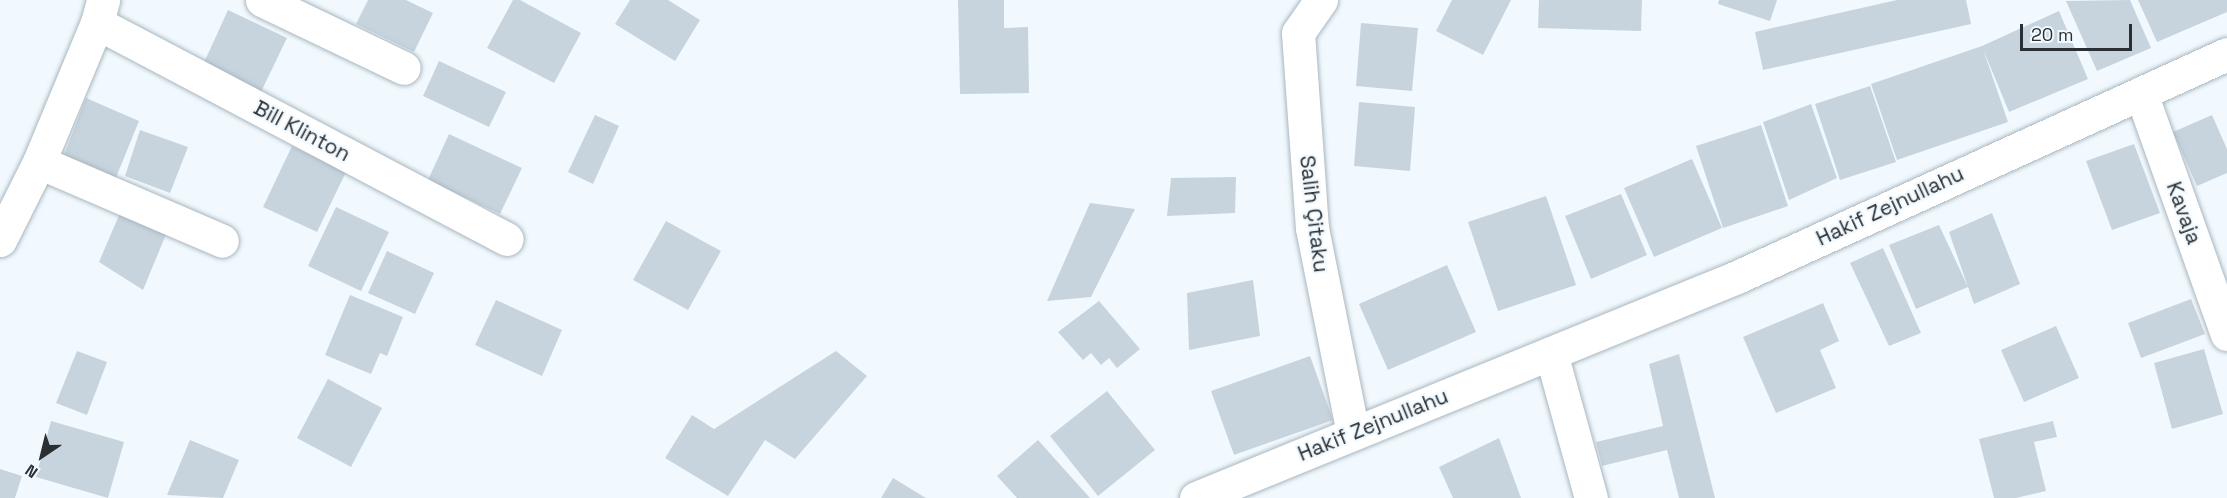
<!DOCTYPE html>
<meta charset="utf-8">
<style>
body{margin:0}
#map{position:relative;width:2227px;height:498px;overflow:hidden;background:#f1f9fe;font-family:"Space Grotesk",sans-serif}
div>[style]{position:absolute}
[style*='--x']{left:calc(var(--x)*1px);top:calc(var(--y)*1px);width:calc(var(--w)*1px);rotate:calc(var(--a)*1deg)}
.building>*{inset:0;background:#c7d4de}
.roads{filter:drop-shadow(0 0 2px #a9b6bf) drop-shadow(0 0 2px #a9b6bf)}
.minor>*{height:33px;margin:-16.5px;padding:0 16.5px;transform-origin:16.5px;border-radius:16.5px;background:#fff}
span{translate:-50% -50%;white-space:nowrap;text-align:center;line-height:1.15;-webkit-text-stroke:4.5px #f1f9fe;paint-order:stroke}
.street-label{font-size:21px;color:#2a2f33}
.north{position:absolute;left:12px;top:426px;width:60px;height:60px;-webkit-text-stroke:4px #f1f9fe;paint-order:stroke;rotate:215deg;font-size:16px;font-weight:700;line-height:24px;text-align:center;color:#2a2f33}
.north::after{content:'';display:block;margin:auto;width:21px;height:27px;background:#2a2f33;clip-path:polygon(50% 0,100% 100%,50% 72%,0 100%)}
.scale{position:absolute;left:2020px;top:24px;width:112px;height:27px;box-sizing:border-box;border:3px solid #2a2f33;border-top:0;padding-left:8px;font-size:18px;line-height:21px;white-space:nowrap;color:#2a2f33;-webkit-text-stroke:4px #f1f9fe;paint-order:stroke}
</style>
<div id="map">
<div class="building">
<div style="clip-path:polygon(368px 0,406px 0,433px 13px,414px 52px,356px 24px)"></div>
<div style="clip-path:polygon(513px 0,520px 0,581px 33px,554px 83px,487px 48px)"></div>
<div style="clip-path:polygon(630px 0,668px 0,700px 20px,675px 61px,615px 24px)"></div>
<div style="clip-path:polygon(958px 0,1004px 0,1004px 28px,1028px 27px,1029px 93px,960px 94px)"></div>
<div style="clip-path:polygon(1452px 0,1511px 0,1483px 55px,1436px 31px)"></div>
<div style="clip-path:polygon(1539px 0,1642px 0,1641px 31px,1538px 28px)"></div>
<div style="clip-path:polygon(1719px 0,1777px 0,1770px 21px,1718px 4px)"></div>
<div style="clip-path:polygon(1897px 0,1966px 0,1971px 24px,1763px 70px,1755px 32px)"></div>
<div style="clip-path:polygon(2130px 0,2151px 48px,2097px 71px,2066px 1px)"></div>
<div style="clip-path:polygon(2138px 0,2227px 0,2227px 12px,2157px 42px)"></div>
<div style="clip-path:polygon(228px 10px,287px 38px,260px 94px,202px 67px)"></div>
<div style="clip-path:polygon(2059px 11px,2088px 79px,2009px 112px,1983px 49px,2008px 122px,1897px 160px,1871px 84px,1982px 46px)"></div>
<div style="clip-path:polygon(1361px 23px,1418px 28px,1412px 91px,1356px 86px)"></div>
<div style="clip-path:polygon(439px 61px,506px 92px,489px 127px,423px 96px)"></div>
<div style="clip-path:polygon(1870px 86px,1896px 162px,1840px 180px,1815px 104px)"></div>
<div style="clip-path:polygon(86px 98px,139px 121px,115px 180px,63px 158px)"></div>
<div style="clip-path:polygon(1359px 102px,1415px 107px,1410px 171px,1354px 166px)"></div>
<div style="clip-path:polygon(1811px 104px,1837px 178px,1789px 200px,1763px 122px)"></div>
<div style="clip-path:polygon(595px 115px,619px 126px,593px 184px,568px 172px)"></div>
<div style="clip-path:polygon(2212px 115px,2227px 149px,2227px 173px,2197px 186px,2173px 132px)"></div>
<div style="clip-path:polygon(1761px 125px,1788px 206px,1723px 228px,1696px 146px)"></div>
<div style="clip-path:polygon(140px 130px,188px 147px,170px 193px,125px 176px)"></div>
<div style="clip-path:polygon(449px 134px,522px 168px,500px 214px,428px 180px)"></div>
<div style="clip-path:polygon(2134px 144px,2160px 213px,2112px 230px,2086px 161px)"></div>
<div style="clip-path:polygon(292px 146px,346px 172px,317px 232px,263px 207px)"></div>
<div style="clip-path:polygon(1692px 159px,1722px 228px,1654px 257px,1624px 188px)"></div>
<div style="clip-path:polygon(1236px 177px,1235px 213px,1167px 216px,1171px 178px)"></div>
<div style="clip-path:polygon(1621px 194px,1647px 255px,1591px 279px,1565px 216px)"></div>
<div style="clip-path:polygon(1546px 196px,1576px 285px,1498px 311px,1468px 222px)"></div>
<div style="clip-path:polygon(1090px 203px,1135px 209px,1091px 297px,1047px 301px)"></div>
<div style="clip-path:polygon(336px 207px,389px 232px,361px 291px,308px 266px)"></div>
<div style="clip-path:polygon(120px 213px,167px 232px,143px 290px,99px 262px)"></div>
<div style="clip-path:polygon(1992px 213px,2020px 284px,1974px 304px,1968px 287px,1916px 309px,1889px 245px,1939px 225px,1968px 287px,1949px 232px)"></div>
<div style="clip-path:polygon(666px 221px,721px 251px,688px 310px,633px 280px)"></div>
<div style="clip-path:polygon(1883px 248px,1921px 333px,1889px 346px,1850px 263px)"></div>
<div style="clip-path:polygon(387px 251px,434px 273px,415px 314px,368px 293px)"></div>
<div style="clip-path:polygon(1447px 265px,1476px 332px,1388px 370px,1359px 304px)"></div>
<div style="clip-path:polygon(1253px 280px,1260px 336px,1189px 350px,1187px 293px)"></div>
<div style="clip-path:polygon(350px 295px,403px 317px,387px 356px,380px 353px,371px 374px,325px 355px)"></div>
<div style="clip-path:polygon(2191px 299px,2205px 334px,2141px 358px,2128px 323px)"></div>
<div style="clip-path:polygon(496px 300px,562px 330px,542px 376px,475px 345px)"></div>
<div style="clip-path:polygon(1099px 301px,1140px 349px,1117px 368px,1109px 358px,1101px 365px,1091px 353px,1083px 360px,1058px 332px)"></div>
<div style="clip-path:polygon(1823px 303px,1839px 341px,1820px 350px,1836px 388px,1776px 413px,1743px 337px)"></div>
<div style="clip-path:polygon(2056px 326px,2079px 378px,2024px 402px,2001px 350px)"></div>
<div style="clip-path:polygon(2204px 349px,2223px 414px,2172px 429px,2154px 363px)"></div>
<div style="clip-path:polygon(77px 351px,107px 362px,87px 415px,56px 403px)"></div>
<div style="clip-path:polygon(836px 351px,867px 376px,795px 459px,765px 440px,728px 496px,665px 458px,692px 415px,714px 429px)"></div>
<div style="clip-path:polygon(1679px 354px,1715px 498px,1679px 498px,1667px 450px,1602px 466px,1596px 442px,1663px 426px,1649px 364px)"></div>
<div style="clip-path:polygon(1310px 356px,1333px 420px,1234px 455px,1211px 391px)"></div>
<div style="clip-path:polygon(328px 379px,382px 408px,351px 467px,297px 438px)"></div>
<div style="clip-path:polygon(1107px 391px,1155px 450px,1098px 496px,1050px 436px)"></div>
<div style="clip-path:polygon(51px 421px,124px 442px,108px 498px,36px 477px)"></div>
<div style="clip-path:polygon(2053px 421px,2057px 437px,2034px 442px,2046px 491px,2016px 498px,1994px 498px,1979px 439px)"></div>
<div style="clip-path:polygon(1499px 438px,1521px 498px,1453px 498px,1439px 467px)"></div>
<div style="clip-path:polygon(190px 440px,239px 460px,223px 498px,167px 495px)"></div>
<div style="clip-path:polygon(1038px 440px,1090px 498px,1017px 498px,997px 476px)"></div>
<div style="clip-path:polygon(0 469px,22px 476px,15px 498px,0 498px)"></div>
<div style="clip-path:polygon(893px 478px,926px 498px,881px 498px)"></div>
</div>
<div class="roads">
<div class="minor">
<div style="--x:262;--y:0;--w:157;--a:25.6"></div>
<div style="--x:1321;--y:0;--w:40;--a:124.9"></div>
<div style="--x:1298;--y:33;--w:196;--a:85.9"></div>
<div style="--x:1312;--y:228;--w:209;--a:78.7"></div>
<div style="--x:97;--y:23;--w:463;--a:27.8"></div>
<div style="--x:2141;--y:93;--w:256;--a:70.4"></div>
<div style="--x:39;--y:162;--w:199;--a:23.3"></div>
<div style="--x:0;--y:240;--w:87;--a:-63.4"></div>
<div style="--x:39;--y:162;--w:151;--a:-67.4"></div>
<div style="--x:97;--y:23;--w:24;--a:-75"></div>
<div style="--x:1551;--y:353;--w:150;--a:74.6"></div>
<div style="--x:1196;--y:498;--w:584;--a:-22.22"></div>
<div style="--x:1737;--y:277;--w:538;--a:-24.47"></div>
</div>
</div>
<div class="street-label">
<span style="left:302px;top:131px;rotate:28deg">Bill Klinton</span>
<span style="left:1890px;top:206px;rotate:-25deg">Hakif Zejnullahu</span>
<span style="left:2184px;top:213px;rotate:70deg">Kavaja</span>
<span style="left:1314px;top:214px;rotate:83deg">Salih Çitaku</span>
<span style="left:1373px;top:425px;rotate:-22deg">Hakif Zejnullahu</span>
</div>
<div class="north">N</div>
<div class="scale">20 m</div>
</div>
